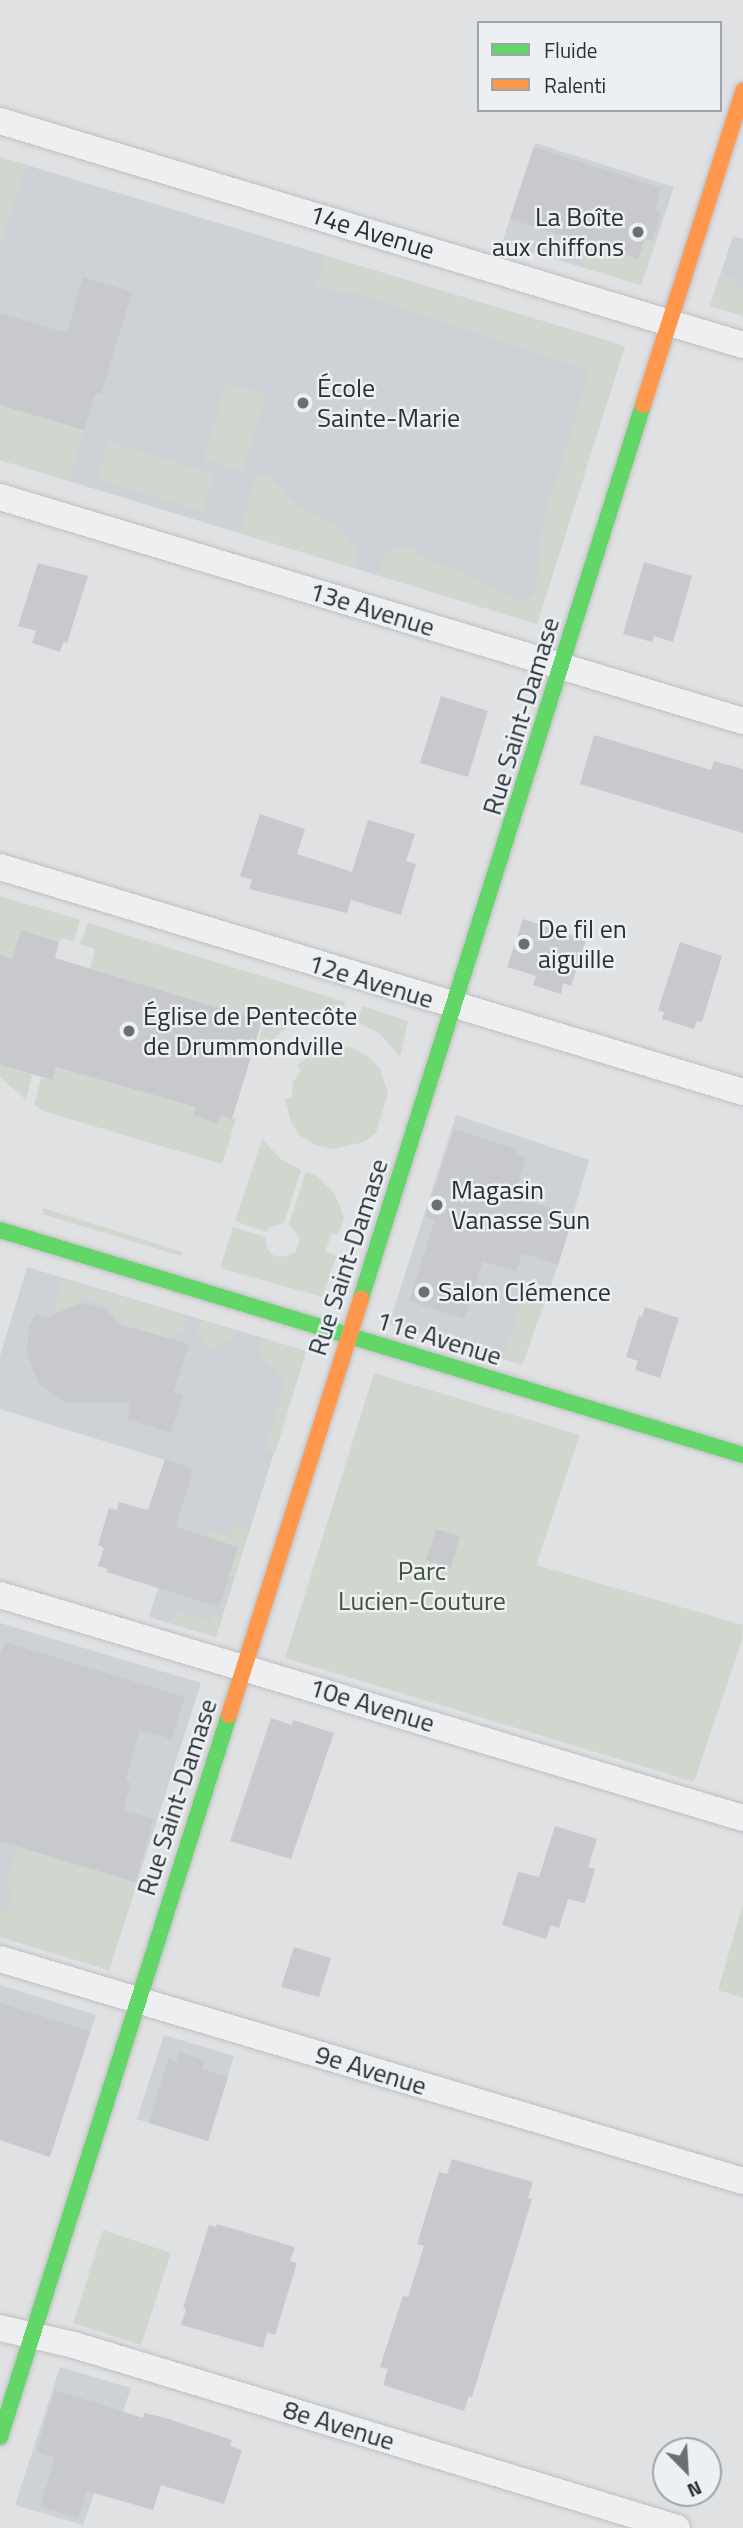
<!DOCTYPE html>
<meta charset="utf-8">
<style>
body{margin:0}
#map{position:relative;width:743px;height:2528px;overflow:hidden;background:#dfe1e3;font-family:"Titillium Web",sans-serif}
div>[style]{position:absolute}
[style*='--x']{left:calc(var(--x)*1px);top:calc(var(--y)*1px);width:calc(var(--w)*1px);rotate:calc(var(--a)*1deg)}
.built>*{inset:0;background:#ced1d6}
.green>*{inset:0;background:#d1d7cf}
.building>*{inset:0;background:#c7c9cc}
.roads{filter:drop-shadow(0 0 2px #bdbfc1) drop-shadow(0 0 2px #bdbfc1)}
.street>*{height:26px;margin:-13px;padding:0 13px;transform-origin:13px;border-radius:13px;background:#eeeff1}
.fast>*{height:16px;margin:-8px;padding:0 8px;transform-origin:8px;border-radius:8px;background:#63d668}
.slow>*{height:16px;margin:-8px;padding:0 8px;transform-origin:8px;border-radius:8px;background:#ff974d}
.dots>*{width:19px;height:19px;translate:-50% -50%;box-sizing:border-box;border:4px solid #ecf0f3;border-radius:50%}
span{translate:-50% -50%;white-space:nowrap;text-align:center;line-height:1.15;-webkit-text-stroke:5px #ecf0f3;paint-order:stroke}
.poi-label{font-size:26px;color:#28313a}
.right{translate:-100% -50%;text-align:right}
.left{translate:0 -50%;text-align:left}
.street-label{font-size:26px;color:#28313a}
.park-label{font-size:26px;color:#405437}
.legend{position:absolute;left:477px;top:21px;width:245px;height:91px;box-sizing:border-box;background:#ecf0f3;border:2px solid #9ea4a9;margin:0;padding:9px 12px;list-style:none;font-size:21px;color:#28313a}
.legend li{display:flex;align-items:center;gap:14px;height:35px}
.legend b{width:35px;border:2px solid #9ea4a9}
.north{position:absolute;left:652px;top:2437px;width:70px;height:70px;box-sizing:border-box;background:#ecf0f3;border:2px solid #9ea4a9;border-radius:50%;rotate:156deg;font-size:19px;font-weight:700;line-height:28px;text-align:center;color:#28313a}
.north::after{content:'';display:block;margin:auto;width:24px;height:32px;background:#686f75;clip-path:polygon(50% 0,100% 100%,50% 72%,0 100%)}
</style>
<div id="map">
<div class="built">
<div style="clip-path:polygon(535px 143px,674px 187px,641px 285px,502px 243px)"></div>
<div style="clip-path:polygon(0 157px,625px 346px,537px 624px,0 460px)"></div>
<div style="clip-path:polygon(733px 236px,743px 239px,743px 316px,710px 306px)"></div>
<div style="clip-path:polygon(456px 1115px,589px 1160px,558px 1265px,522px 1365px,389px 1324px)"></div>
<div style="clip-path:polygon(27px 1267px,306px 1351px,216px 1637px,149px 1617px,194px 1469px,0 1409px,0 1356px)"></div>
<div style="clip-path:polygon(0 1623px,201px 1683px,109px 1970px,0 1937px)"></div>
<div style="clip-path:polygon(0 1985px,96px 2015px,50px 2157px,0 2140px)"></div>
<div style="clip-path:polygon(164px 2035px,234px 2056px,208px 2141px,137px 2119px)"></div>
<div style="clip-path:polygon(60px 2367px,131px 2388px,83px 2525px,15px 2505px)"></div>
</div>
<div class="green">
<div style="clip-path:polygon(0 157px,27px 165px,0 245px)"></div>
<div style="clip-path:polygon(645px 239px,656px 242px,641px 285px,583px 267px,591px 245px,638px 259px)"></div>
<div style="clip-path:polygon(325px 256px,625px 346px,537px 624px,377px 575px,385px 555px,398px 547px,409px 547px,423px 557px,488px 584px,516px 601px,528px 600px,536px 592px,544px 515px,560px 470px,589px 370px,366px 296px,316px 288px)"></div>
<div style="clip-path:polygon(720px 274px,736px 279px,734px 286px,743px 289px,743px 316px,710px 306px)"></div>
<div style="clip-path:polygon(226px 383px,266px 394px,243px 471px,204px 460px)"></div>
<div style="clip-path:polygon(0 405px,84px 430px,69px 481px,0 460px)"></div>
<div style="clip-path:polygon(108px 442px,214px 474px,203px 512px,97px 479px)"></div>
<div style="clip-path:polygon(266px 474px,294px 503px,341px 528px,358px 551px,354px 568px,240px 533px,255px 479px)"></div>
<div style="clip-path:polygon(0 896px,80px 920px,74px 941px,62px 938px,59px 942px,21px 930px,12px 959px,0 955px)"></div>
<div style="clip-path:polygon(88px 923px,346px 1002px,339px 1011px,329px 1016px,290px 1025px,270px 1042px,259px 1040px,265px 1019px,261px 1017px,262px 1021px,90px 969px,95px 949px,80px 944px)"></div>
<div style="clip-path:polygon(363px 1006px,408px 1021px,400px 1057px,380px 1034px,356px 1021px)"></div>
<div style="clip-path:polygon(334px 1046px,351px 1047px,370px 1058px,380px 1069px,388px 1093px,376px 1133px,364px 1142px,333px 1149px,315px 1145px,299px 1135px,291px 1122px,285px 1099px,292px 1097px,293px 1082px,301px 1070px,297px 1065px,316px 1051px)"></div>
<div style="clip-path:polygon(0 1065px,32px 1075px,26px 1100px,0 1077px)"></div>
<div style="clip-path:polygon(56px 1067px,195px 1107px,193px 1115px,218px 1123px,221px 1115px,236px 1119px,222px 1164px,46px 1112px,34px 1105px,41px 1078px,51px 1080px)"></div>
<div style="clip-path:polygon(262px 1139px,282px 1160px,301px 1170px,284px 1223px,270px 1227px,266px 1232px,235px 1221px)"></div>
<div style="clip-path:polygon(306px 1172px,317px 1176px,335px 1194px,344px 1217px,338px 1235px,332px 1233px,325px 1252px,337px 1255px,322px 1297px,220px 1268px,233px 1227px,265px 1237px,268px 1250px,273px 1255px,280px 1257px,295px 1253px,300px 1239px,289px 1224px)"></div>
<div style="clip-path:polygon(43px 1208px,183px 1252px,181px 1256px,42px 1214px)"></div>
<div style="clip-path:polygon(62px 1279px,187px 1316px,182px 1331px,166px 1338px,133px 1328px,125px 1331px,104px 1305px,82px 1297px,79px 1304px,55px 1314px,54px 1309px)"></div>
<div style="clip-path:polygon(549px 1289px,522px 1365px,503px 1359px,519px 1306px)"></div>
<div style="clip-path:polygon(201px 1320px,236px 1331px,235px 1338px,212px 1350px,197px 1334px)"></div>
<div style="clip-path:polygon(261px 1338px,306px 1351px,275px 1454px,265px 1449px,286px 1380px,262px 1357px,258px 1351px)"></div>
<div style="clip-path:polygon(374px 1373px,580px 1435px,536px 1565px,743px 1625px,742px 1640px,694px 1782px,285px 1658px)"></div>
<div style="clip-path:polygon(235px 1525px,249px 1529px,235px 1577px,230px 1575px,238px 1547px,208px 1537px,209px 1531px,230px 1537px)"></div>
<div style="clip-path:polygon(175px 1612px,211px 1621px,213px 1615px,221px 1618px,216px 1637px,171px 1624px)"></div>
<div style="clip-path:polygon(18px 1847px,137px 1883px,109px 1970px,0 1937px,0 1913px,10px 1907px,11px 1893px,7px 1882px)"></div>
<div style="clip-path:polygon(743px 1904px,743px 1998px,718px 1990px)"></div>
<div style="clip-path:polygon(103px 2230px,171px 2253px,141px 2345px,73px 2323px)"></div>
</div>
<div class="building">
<div style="clip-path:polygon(534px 147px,662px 188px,655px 209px,661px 212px,652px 241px,645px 239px,638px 259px,510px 219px)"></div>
<div style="clip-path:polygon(83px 277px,132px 292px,101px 394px,95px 393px,84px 430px,0 405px,0 313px,67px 333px)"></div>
<div style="clip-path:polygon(644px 562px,692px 576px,673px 642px,654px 636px,652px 642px,623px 634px)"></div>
<div style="clip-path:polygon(38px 563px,88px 576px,67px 643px,63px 642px,60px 652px,32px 643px,36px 631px,18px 626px)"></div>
<div style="clip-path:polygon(441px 696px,488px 711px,468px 777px,420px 763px)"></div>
<div style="clip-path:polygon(594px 735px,711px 770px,714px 761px,743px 769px,743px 833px,580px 784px)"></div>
<div style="clip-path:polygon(260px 814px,305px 829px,297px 854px,352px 872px,368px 820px,415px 834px,406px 861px,416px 864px,401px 915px,351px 900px,347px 913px,249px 889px,252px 880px,240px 876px)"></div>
<div style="clip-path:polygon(523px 919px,586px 940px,571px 986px,563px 983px,561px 994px,533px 985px,536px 976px,507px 967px)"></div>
<div style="clip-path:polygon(21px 930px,59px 942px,55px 958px,262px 1021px,232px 1119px,221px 1115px,218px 1124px,193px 1115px,195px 1107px,56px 1067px,52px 1080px,0 1065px,0 955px,12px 959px)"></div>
<div style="clip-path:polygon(680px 942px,722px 956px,702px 1022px,697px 1021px,694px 1029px,662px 1019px,664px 1012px,658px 1010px)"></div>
<div style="clip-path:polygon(454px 1129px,517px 1149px,515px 1154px,526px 1157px,514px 1196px,574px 1215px,558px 1265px,522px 1253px,516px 1271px,483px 1261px,464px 1319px,409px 1301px,435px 1220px,425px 1217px)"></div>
<div style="clip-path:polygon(82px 1303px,106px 1309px,122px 1325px,189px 1344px,173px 1392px,183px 1395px,171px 1433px,127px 1419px,131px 1402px,66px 1403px,38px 1383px,27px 1353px,29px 1326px,36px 1313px,45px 1318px)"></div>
<div style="clip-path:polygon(645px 1307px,679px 1318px,660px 1378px,635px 1370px,638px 1361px,626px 1357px,639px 1316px,642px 1317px)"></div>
<div style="clip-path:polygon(165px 1459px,194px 1469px,176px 1527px,238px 1547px,219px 1607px,107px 1572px,108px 1569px,98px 1566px,104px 1548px,98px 1545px,109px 1508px,117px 1510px,119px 1502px,148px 1510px)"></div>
<div style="clip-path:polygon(436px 1529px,460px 1536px,451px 1568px,426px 1560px)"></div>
<div style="clip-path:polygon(5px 1642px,185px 1697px,172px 1739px,140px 1730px,125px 1781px,131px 1783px,123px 1810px,154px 1819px,135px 1882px,0 1841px,0 1657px)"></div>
<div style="clip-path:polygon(271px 1718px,292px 1725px,293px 1720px,334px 1733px,291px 1859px,230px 1841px)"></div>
<div style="clip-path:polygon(555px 1826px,597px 1839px,588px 1867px,595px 1869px,585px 1903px,568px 1899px,559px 1928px,551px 1925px,546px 1939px,502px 1925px,518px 1872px,539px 1877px)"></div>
<div style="clip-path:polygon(294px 1947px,331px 1958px,319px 1997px,281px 1987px)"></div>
<div style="clip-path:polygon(0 2003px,90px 2031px,50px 2157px,0 2140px)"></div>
<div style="clip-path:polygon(179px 2052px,204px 2060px,202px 2069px,228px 2077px,208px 2141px,149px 2123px,168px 2059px,176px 2062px)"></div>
<div style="clip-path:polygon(452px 2159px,533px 2182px,528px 2198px,532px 2199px,472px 2397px,469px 2396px,464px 2411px,383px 2385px,388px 2369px,380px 2367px,403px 2296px,408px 2297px,424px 2246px,417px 2244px,439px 2172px,447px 2174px)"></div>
<div style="clip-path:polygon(217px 2224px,295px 2247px,290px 2261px,297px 2263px,275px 2335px,267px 2332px,263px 2348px,181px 2325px,186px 2309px,183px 2308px,209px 2225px,216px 2227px)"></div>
<div style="clip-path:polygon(55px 2390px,143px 2418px,144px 2413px,162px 2417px,232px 2440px,230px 2446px,242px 2450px,224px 2504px,161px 2485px,153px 2510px,87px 2491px,78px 2518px,40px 2506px,55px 2458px,36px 2452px)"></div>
</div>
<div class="roads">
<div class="street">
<div style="--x:0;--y:121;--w:776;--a:16.78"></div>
<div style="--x:0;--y:497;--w:776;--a:16.78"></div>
<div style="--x:0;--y:867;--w:776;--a:16.85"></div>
<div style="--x:0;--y:1595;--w:776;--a:16.71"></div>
<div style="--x:0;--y:1959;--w:775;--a:16.64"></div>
<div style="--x:0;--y:2328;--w:76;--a:12.9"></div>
<div style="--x:74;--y:2345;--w:630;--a:16.88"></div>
</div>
<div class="fast">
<div style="--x:0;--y:1230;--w:776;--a:16.85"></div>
<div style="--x:361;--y:1298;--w:936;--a:-72.47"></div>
<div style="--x:0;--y:2437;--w:757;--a:-72.4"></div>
</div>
<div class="slow">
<div style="--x:643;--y:405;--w:330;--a:-72.3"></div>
<div style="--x:229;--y:1715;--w:437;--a:-72.4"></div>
</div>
</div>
<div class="dots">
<div style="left:638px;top:232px;background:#686f75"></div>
<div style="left:303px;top:403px;background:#686f75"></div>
<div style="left:524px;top:944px;background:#686f75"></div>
<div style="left:129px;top:1031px;background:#686f75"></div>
<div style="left:437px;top:1205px;background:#686f75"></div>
<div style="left:424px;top:1292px;background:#686f75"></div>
</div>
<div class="poi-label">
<span class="right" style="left:624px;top:232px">La Boîte<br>aux chiffons</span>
<span class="left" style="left:317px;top:403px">École<br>Sainte-Marie</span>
<span class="left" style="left:538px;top:944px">De fil en<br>aiguille</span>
<span class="left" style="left:143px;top:1031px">Église de Pentecôte<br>de Drummondville</span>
<span class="left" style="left:451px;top:1205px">Magasin<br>Vanasse Sun</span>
<span class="left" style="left:438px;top:1292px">Salon Clémence</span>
</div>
<div class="street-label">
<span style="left:372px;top:232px;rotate:17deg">14e Avenue</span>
<span style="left:372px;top:609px;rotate:17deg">13e Avenue</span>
<span style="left:521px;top:716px;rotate:-73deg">Rue Saint-Damase</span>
<span style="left:371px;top:981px;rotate:17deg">12e Avenue</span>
<span style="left:348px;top:1257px;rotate:-72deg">Rue Saint-Damase</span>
<span style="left:439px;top:1338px;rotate:17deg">11e Avenue</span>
<span style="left:372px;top:1705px;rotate:17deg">10e Avenue</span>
<span style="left:177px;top:1797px;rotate:-72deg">Rue Saint-Damase</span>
<span style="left:371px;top:2070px;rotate:17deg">9e Avenue</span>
<span style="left:339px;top:2425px;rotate:17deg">8e Avenue</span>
</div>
<div class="park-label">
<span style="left:422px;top:1586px">Parc<br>Lucien-Couture</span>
</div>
<ul class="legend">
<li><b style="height:9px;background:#63d668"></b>Fluide</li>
<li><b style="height:9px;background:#ff974d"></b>Ralenti</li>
</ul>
<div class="north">N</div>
</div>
